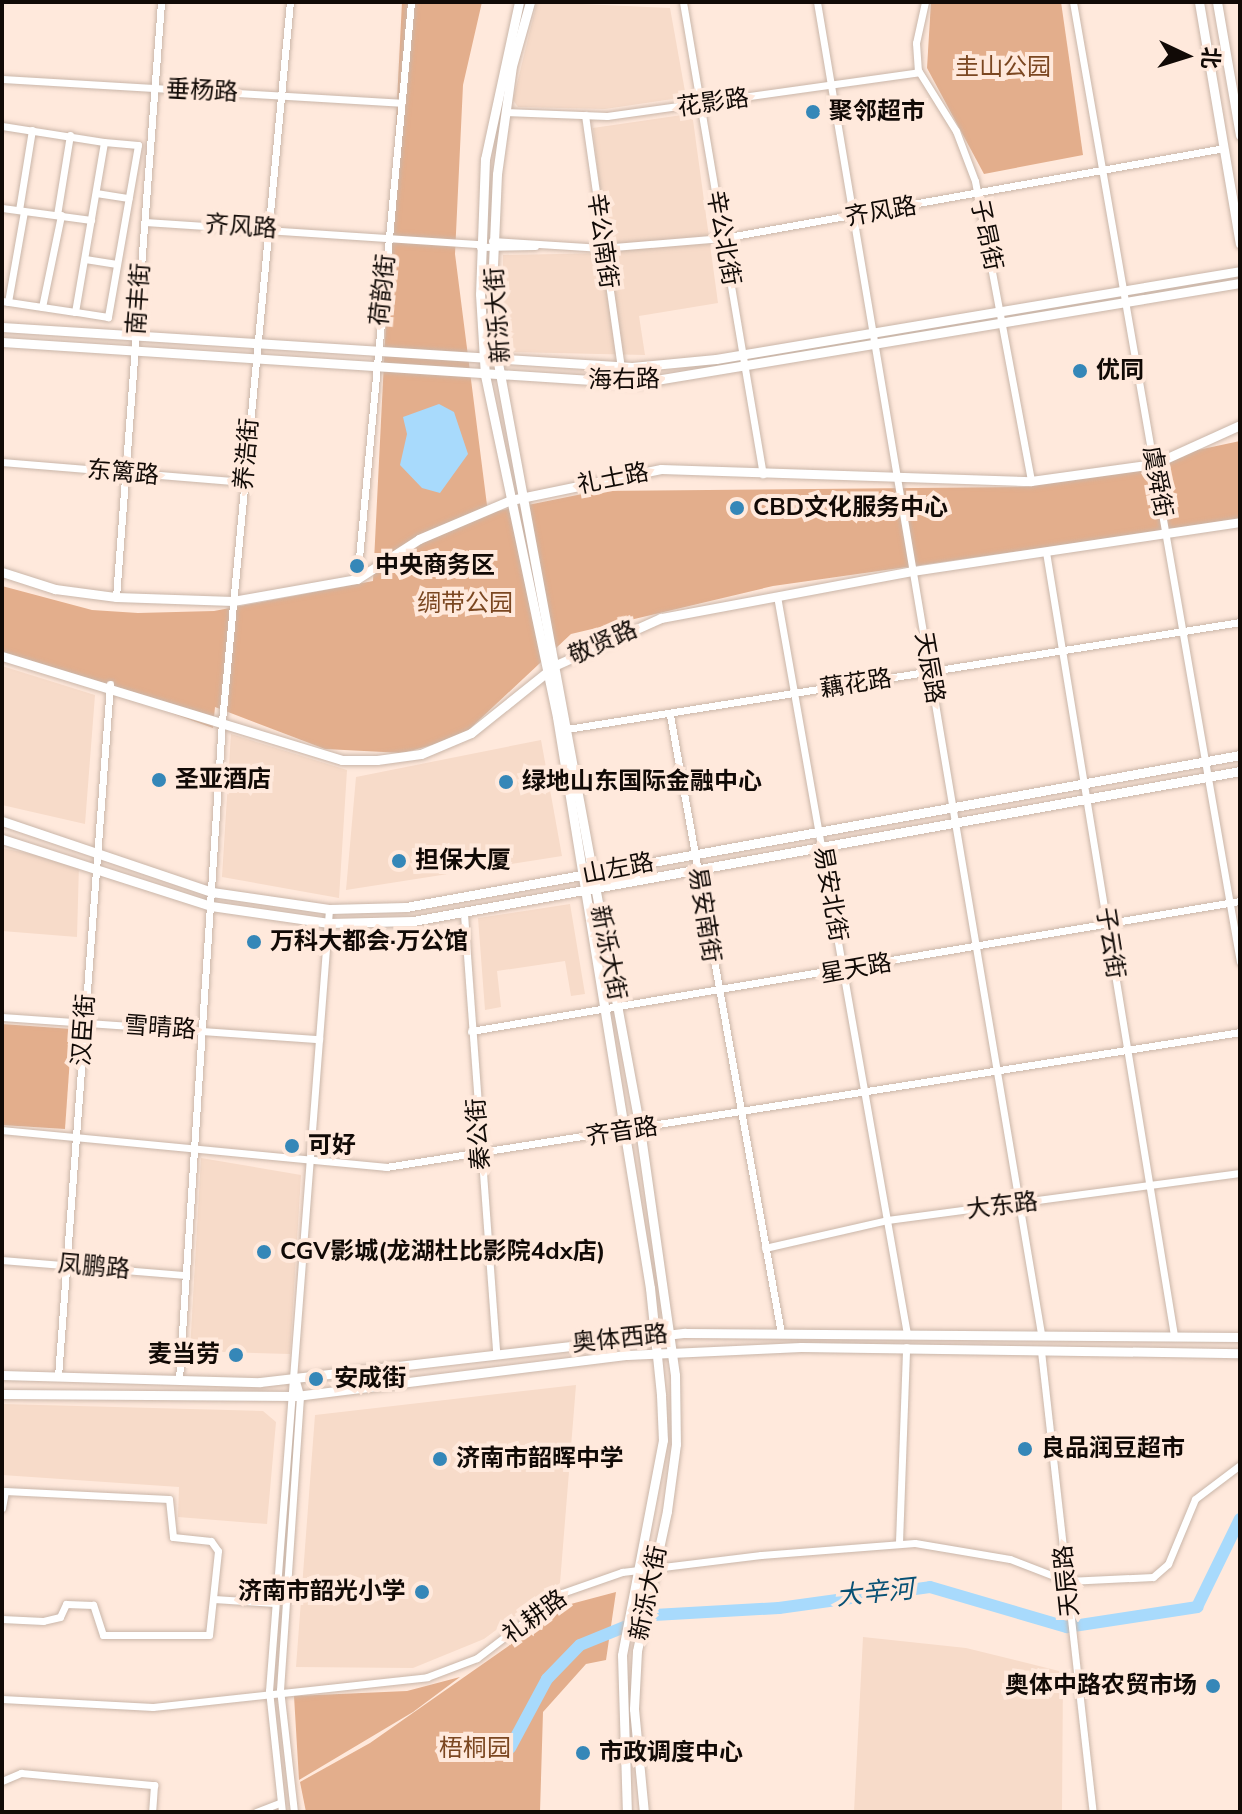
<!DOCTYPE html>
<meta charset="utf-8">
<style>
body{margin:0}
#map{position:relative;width:1242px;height:1814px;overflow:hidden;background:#ffe9dc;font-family:"Nunito Sans","Noto Sans SC",sans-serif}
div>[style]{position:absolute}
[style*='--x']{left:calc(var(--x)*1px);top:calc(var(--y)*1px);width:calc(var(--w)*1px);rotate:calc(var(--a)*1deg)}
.built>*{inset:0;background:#f7dbc9}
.green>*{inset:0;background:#e3ae8c}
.water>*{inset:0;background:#a8dafc}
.river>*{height:12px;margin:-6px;padding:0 6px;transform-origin:6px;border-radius:6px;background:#a8dafc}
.roads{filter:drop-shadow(0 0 2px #cab6a9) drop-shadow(0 0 2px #cab6a9)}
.minor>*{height:7px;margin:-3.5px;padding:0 3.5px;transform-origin:3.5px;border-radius:3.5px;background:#fff}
.major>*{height:9px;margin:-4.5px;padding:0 4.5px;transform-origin:4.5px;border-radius:4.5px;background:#fff}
.dots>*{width:22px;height:22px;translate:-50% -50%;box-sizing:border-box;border:4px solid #ffe9dc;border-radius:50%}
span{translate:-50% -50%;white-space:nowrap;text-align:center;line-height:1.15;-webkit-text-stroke:8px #ffe9dc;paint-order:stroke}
.park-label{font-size:24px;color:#7b4721}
.street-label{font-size:24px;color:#110a06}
.poi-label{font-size:24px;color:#110a06;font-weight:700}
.left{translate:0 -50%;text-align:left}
.right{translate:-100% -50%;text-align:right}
.water-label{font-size:26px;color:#085175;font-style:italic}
.frame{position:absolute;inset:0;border:4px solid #110a06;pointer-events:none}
.north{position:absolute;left:1146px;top:16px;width:80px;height:80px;-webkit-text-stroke:6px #ffe9dc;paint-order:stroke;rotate:94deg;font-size:22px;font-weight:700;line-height:32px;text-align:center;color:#110a06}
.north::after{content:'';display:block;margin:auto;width:28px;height:36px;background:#110a06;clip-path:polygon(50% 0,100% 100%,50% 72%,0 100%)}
</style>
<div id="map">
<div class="built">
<div style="clip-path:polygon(537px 2px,670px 8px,686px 97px,605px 109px,518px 107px,513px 100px)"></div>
<div style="clip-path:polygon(682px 115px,693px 120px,718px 303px,639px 316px,645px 355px,510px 352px,503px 343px,503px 255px,607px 253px,593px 128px)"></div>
<div style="clip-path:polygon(2px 666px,95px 695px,85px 824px,2px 805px)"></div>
<div style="clip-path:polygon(231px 734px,347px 770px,339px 898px,222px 877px)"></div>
<div style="clip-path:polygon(541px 740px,562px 856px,346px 890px,356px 777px)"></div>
<div style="clip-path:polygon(2px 848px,79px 864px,77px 937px,2px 931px)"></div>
<div style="clip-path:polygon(570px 904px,585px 994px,571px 996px,565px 961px,497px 971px,501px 1007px,485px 1010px,478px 918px)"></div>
<div style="clip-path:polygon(201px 1158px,301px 1175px,290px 1354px,190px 1351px)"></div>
<div style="clip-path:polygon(576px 1385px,560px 1583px,484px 1639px,413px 1668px,296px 1667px,315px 1415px)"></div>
<div style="clip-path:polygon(2px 1404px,263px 1411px,276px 1422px,267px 1524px,178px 1517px,179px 1487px,2px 1475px)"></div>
<div style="clip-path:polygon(863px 1637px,966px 1648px,1063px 1672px,1062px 1812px,854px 1812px)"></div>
</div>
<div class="green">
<div style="clip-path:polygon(402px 2px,482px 2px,463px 85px,455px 254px,488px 513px,597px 491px,1024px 487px,1240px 441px,1240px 520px,773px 586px,571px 634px,461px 737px,403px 753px,325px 749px,215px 707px,213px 728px,2px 652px,2px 586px,92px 610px,138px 613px,214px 611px,373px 581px)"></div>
<div style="clip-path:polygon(931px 2px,1061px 2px,1083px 155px,984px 174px,927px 68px)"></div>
<div style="clip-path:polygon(2px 1024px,72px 1029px,65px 1129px,2px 1125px)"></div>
<div style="clip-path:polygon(616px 1592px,606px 1660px,586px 1664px,543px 1712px,540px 1812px,306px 1812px,300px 1782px,370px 1743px,567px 1605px)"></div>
<div style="clip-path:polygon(460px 1677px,413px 1712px,299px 1780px,294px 1696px,407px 1691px)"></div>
</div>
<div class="water">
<div style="clip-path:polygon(439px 404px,454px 412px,468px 454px,440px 493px,422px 488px,400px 465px,407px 434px,403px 417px)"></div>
</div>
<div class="river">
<div style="--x:510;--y:1748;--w:78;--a:-61.8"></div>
<div style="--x:547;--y:1679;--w:47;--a:-45.9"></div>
<div style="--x:580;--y:1645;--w:80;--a:-22.1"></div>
<div style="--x:654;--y:1615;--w:125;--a:-3.2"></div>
<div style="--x:779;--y:1608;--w:152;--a:-7.9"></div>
<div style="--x:930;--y:1587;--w:143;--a:16.3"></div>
<div style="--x:1067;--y:1627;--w:132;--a:-8.7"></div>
<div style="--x:1197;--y:1607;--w:98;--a:-64"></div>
</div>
<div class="roads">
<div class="minor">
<div style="--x:683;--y:2;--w:479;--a:80.4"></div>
<div style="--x:817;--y:2;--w:1351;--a:80.45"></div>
<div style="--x:925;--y:2;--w:42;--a:102.4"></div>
<div style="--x:916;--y:43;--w:27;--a:86"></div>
<div style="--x:918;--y:70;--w:72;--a:58.1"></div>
<div style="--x:956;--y:131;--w:53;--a:69.2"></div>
<div style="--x:975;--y:181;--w:305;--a:79.4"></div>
<div style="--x:1073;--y:2;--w:974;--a:80.13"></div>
<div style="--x:2;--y:79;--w:400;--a:3.4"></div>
<div style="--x:505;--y:112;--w:102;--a:2.2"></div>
<div style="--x:607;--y:116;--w:315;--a:-8"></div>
<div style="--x:585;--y:115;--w:255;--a:81.9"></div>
<div style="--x:2;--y:126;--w:103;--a:8.9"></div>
<div style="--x:104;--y:142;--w:34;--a:5"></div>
<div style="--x:138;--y:145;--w:175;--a:99.9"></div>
<div style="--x:108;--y:317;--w:33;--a:-171"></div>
<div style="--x:75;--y:312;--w:172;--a:-80.3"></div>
<div style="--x:96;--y:193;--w:33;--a:9"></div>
<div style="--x:2;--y:208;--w:90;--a:7.7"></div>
<div style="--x:19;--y:210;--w:81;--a:-80.8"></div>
<div style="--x:57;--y:215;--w:81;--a:-80.8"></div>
<div style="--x:145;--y:222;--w:336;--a:3.8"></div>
<div style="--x:492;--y:241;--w:110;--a:3.6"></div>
<div style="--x:602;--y:248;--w:121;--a:-4.7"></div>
<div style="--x:723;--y:238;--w:509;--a:-10.18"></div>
<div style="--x:480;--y:247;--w:55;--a:-1"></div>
<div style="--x:85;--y:259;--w:32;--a:9"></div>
<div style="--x:2;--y:301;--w:74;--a:8.6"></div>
<div style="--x:8;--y:302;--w:92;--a:-80"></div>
<div style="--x:42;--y:307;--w:94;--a:-78.3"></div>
<div style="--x:2;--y:462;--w:243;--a:4.7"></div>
<div style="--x:1046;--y:552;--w:793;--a:80.72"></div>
<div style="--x:357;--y:579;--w:580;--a:-84.65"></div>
<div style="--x:777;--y:596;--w:749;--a:80.01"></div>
<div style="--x:116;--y:597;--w:597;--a:-85.67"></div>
<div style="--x:670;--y:715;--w:628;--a:79.82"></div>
<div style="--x:567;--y:729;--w:681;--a:-9.03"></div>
<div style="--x:464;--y:914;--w:441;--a:85.8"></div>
<div style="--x:2;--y:1017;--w:318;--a:4"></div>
<div style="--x:471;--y:1031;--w:780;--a:-9.6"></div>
<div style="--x:2;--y:1130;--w:386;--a:5.5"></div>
<div style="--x:386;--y:1167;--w:865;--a:-8.98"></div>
<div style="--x:765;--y:1248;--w:125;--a:-12.9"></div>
<div style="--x:887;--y:1220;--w:356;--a:-7.6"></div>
<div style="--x:2;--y:1260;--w:184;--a:4.7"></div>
<div style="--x:1041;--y:1351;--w:464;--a:83.6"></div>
<div style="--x:58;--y:1376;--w:694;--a:-85.7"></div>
<div style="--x:179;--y:1379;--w:659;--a:-86.26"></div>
<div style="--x:222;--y:721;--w:722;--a:-84.6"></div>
<div style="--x:2;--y:1508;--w:17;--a:-80"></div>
<div style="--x:5;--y:1491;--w:164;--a:2.8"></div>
<div style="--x:169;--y:1499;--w:38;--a:84"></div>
<div style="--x:173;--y:1537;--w:38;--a:6"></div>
<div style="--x:211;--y:1541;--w:12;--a:55"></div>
<div style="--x:218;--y:1551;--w:84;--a:96.1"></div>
<div style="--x:209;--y:1635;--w:106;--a:180"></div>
<div style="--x:103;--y:1635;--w:32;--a:-108"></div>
<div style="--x:93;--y:1605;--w:27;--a:-178"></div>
<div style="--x:66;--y:1604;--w:14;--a:115"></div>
<div style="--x:60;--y:1617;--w:17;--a:167"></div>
<div style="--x:43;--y:1621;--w:41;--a:-177.2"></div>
<div style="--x:899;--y:1542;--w:195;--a:-87.9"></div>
<div style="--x:214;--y:1599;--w:61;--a:3.8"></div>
<div style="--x:2;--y:1699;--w:151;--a:3"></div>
<div style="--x:153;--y:1707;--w:276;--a:-6.2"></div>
<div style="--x:427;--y:1677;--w:53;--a:-20.8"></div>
<div style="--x:477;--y:1658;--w:107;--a:-37.4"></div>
<div style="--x:562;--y:1593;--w:64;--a:-19.3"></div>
<div style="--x:622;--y:1572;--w:140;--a:-7"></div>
<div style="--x:761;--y:1555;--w:154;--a:-4.5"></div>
<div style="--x:915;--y:1543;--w:96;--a:9.6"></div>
<div style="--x:1010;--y:1559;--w:61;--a:21.1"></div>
<div style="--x:1067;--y:1581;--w:86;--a:-2.7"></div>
<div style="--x:1153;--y:1577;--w:20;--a:-41"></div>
<div style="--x:1168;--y:1564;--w:70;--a:-67.4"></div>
<div style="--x:1195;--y:1499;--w:56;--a:-37.1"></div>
<div style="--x:2;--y:1781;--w:21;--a:-23"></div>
<div style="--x:21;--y:1773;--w:134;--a:5.2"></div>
<div style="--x:154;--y:1785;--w:27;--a:94"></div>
<div style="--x:256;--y:1812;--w:25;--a:-21"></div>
<div style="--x:282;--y:1812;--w:122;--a:-96.1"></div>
<div style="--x:269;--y:1691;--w:784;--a:-85.61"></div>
<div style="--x:294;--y:1812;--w:123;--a:-96.5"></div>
<div style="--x:280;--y:1690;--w:296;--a:-86.1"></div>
<div style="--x:300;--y:1395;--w:18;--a:-106"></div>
</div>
<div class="major">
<div style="--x:519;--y:2;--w:161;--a:102.2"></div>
<div style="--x:485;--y:159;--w:135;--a:92.1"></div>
<div style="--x:480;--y:294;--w:81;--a:86.5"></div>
<div style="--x:485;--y:375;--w:349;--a:78.1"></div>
<div style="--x:557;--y:717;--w:579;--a:80.75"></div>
<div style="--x:650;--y:1288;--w:108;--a:84.1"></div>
<div style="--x:661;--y:1395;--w:45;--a:87.5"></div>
<div style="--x:663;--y:1440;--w:219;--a:100.8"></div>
<div style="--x:622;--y:1655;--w:157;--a:88.2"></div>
<div style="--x:530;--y:2;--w:66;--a:105.7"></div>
<div style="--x:512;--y:66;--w:109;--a:97.9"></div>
<div style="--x:497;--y:174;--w:114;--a:92.5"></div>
<div style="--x:492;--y:288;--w:64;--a:86.4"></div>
<div style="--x:496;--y:352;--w:790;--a:79.5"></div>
<div style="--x:640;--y:1129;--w:248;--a:81.9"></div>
<div style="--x:675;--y:1375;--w:69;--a:89.2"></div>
<div style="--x:676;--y:1444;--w:68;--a:97.7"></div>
<div style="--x:667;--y:1511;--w:143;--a:102.1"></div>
<div style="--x:637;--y:1651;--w:58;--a:93"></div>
<div style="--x:634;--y:1709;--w:103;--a:84.5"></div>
<div style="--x:1199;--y:2;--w:245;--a:80.4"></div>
<div style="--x:1217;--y:2;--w:135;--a:80.2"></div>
<div style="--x:2;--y:327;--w:631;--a:3.63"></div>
<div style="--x:632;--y:367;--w:84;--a:-5.4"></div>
<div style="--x:716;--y:359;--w:531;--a:-9.53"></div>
<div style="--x:2;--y:342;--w:637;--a:3.69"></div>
<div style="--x:638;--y:383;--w:610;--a:-9.43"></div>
<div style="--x:2;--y:572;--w:56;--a:17.8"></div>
<div style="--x:55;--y:589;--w:62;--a:7.5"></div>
<div style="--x:116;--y:597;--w:117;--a:2"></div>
<div style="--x:233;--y:601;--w:126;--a:-10.1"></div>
<div style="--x:357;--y:579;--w:74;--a:-32.8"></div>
<div style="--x:419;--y:539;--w:100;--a:-23"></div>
<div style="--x:511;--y:500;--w:153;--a:-11.7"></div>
<div style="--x:661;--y:469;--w:370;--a:1.9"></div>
<div style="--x:1031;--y:481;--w:124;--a:-7.9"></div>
<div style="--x:1154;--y:464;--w:94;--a:-24.4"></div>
<div style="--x:2;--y:656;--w:356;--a:17"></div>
<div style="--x:342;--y:760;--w:35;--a:0"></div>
<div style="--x:377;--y:760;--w:44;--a:-7.8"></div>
<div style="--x:421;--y:754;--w:54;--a:-22.8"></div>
<div style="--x:471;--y:733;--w:109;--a:-38.7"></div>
<div style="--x:556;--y:665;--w:115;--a:-24.1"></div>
<div style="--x:661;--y:618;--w:256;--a:-10.6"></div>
<div style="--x:913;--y:571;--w:331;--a:-8.5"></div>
<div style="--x:2;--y:821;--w:222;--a:18.7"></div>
<div style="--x:212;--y:892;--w:118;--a:8.3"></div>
<div style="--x:329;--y:909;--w:77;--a:-1.5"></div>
<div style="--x:406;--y:907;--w:848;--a:-10.33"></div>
<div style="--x:2;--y:839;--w:219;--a:17.8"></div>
<div style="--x:211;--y:906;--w:119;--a:8.2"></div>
<div style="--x:329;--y:923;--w:84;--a:-1.4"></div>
<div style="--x:413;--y:921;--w:840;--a:-10.28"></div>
<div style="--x:2;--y:1375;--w:258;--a:1.6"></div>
<div style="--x:260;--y:1382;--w:428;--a:-6.6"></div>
<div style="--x:685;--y:1333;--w:555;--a:0.41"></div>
<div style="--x:2;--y:1394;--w:294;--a:0.4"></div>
<div style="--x:296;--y:1396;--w:334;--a:-7.1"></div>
<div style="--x:627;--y:1355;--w:174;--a:-2.6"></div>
<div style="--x:801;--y:1347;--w:439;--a:0.8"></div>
</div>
</div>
<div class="dots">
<div style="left:813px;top:112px;background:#3587b8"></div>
<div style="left:1080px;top:371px;background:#3587b8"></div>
<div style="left:737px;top:508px;background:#3587b8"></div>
<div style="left:357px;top:566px;background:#3587b8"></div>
<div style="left:159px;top:780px;background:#3587b8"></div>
<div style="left:506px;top:782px;background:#3587b8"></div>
<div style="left:399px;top:861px;background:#3587b8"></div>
<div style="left:254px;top:942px;background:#3587b8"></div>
<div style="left:292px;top:1146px;background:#3587b8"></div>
<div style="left:264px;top:1252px;background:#3587b8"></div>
<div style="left:236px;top:1355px;background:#3587b8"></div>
<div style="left:316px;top:1379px;background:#3587b8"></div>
<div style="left:1025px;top:1449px;background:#3587b8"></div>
<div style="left:440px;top:1459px;background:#3587b8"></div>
<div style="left:422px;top:1592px;background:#3587b8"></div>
<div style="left:1213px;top:1686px;background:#3587b8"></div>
<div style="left:583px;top:1753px;background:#3587b8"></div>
</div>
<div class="park-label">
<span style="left:1003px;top:68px">圭山公园</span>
<span style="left:465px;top:604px">绸带公园</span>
<span style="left:475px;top:1749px">梧桐园</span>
</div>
<div class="street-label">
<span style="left:202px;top:91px;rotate:3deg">垂杨路</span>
<span style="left:713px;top:103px;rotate:-8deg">花影路</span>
<span style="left:881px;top:212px;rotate:-10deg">齐风路</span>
<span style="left:241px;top:227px;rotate:4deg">齐风路</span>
<span style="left:986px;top:235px;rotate:78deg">子昂街</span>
<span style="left:723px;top:238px;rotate:80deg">辛公北街</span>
<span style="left:602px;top:241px;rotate:82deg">辛公南街</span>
<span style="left:383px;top:290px;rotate:-84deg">荷韵街</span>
<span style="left:139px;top:299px;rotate:-86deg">南丰街</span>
<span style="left:498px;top:315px;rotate:-94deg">新泺大街</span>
<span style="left:624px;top:380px;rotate:-1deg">海右路</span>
<span style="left:247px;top:454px;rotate:-85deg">养浩街</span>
<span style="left:123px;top:473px;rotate:5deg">东篱路</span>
<span style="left:613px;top:479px;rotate:-11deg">礼士路</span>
<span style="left:1157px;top:482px;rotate:80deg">虞舜街</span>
<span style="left:603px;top:643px;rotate:-24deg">敬贤路</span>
<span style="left:929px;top:668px;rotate:80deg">天辰路</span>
<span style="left:856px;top:684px;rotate:-9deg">藕花路</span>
<span style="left:618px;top:869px;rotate:-11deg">山左路</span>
<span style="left:830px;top:894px;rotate:80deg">易安北街</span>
<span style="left:704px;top:915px;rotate:81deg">易安南街</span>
<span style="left:1110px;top:943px;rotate:81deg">子云街</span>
<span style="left:608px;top:953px;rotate:79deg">新泺大街</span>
<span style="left:856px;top:969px;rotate:-10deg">星天路</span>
<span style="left:160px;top:1028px;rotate:4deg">雪晴路</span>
<span style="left:84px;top:1030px;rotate:-86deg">汉臣街</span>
<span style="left:622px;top:1132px;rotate:-9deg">齐音路</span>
<span style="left:479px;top:1134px;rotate:-94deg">秦公街</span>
<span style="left:1002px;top:1206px;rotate:-7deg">大东路</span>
<span style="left:94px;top:1267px;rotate:5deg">凤鹏路</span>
<span style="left:620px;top:1339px;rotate:-6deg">奥体西路</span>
<span style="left:1067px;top:1581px;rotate:-96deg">天辰路</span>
<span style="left:649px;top:1593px;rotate:-78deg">新泺大街</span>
<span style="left:535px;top:1617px;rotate:-36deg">礼耕路</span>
</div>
<div class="poi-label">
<span class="left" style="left:829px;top:112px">聚邻超市</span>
<span class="left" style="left:1096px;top:371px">优同</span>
<span class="left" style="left:753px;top:508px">CBD文化服务中心</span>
<span class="left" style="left:375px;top:566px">中央商务区</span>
<span class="left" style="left:175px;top:780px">圣亚酒店</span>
<span class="left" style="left:522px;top:782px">绿地山东国际金融中心</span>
<span class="left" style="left:415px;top:861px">担保大厦</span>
<span class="left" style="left:270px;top:942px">万科大都会·万公馆</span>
<span class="left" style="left:308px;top:1146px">可好</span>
<span class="left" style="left:280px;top:1252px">CGV影城(龙湖杜比影院4dx店)</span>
<span class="right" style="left:220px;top:1355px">麦当劳</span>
<span class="left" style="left:334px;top:1379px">安成街</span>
<span class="left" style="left:1041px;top:1449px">良品润豆超市</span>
<span class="left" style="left:456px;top:1459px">济南市韶晖中学</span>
<span class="right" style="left:406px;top:1592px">济南市韶光小学</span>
<span class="right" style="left:1197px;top:1686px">奥体中路农贸市场</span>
<span class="left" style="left:599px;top:1753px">市政调度中心</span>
</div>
<div class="water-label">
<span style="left:875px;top:1593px;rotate:-6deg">大辛河</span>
</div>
<div class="frame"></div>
<div class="north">北</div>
</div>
